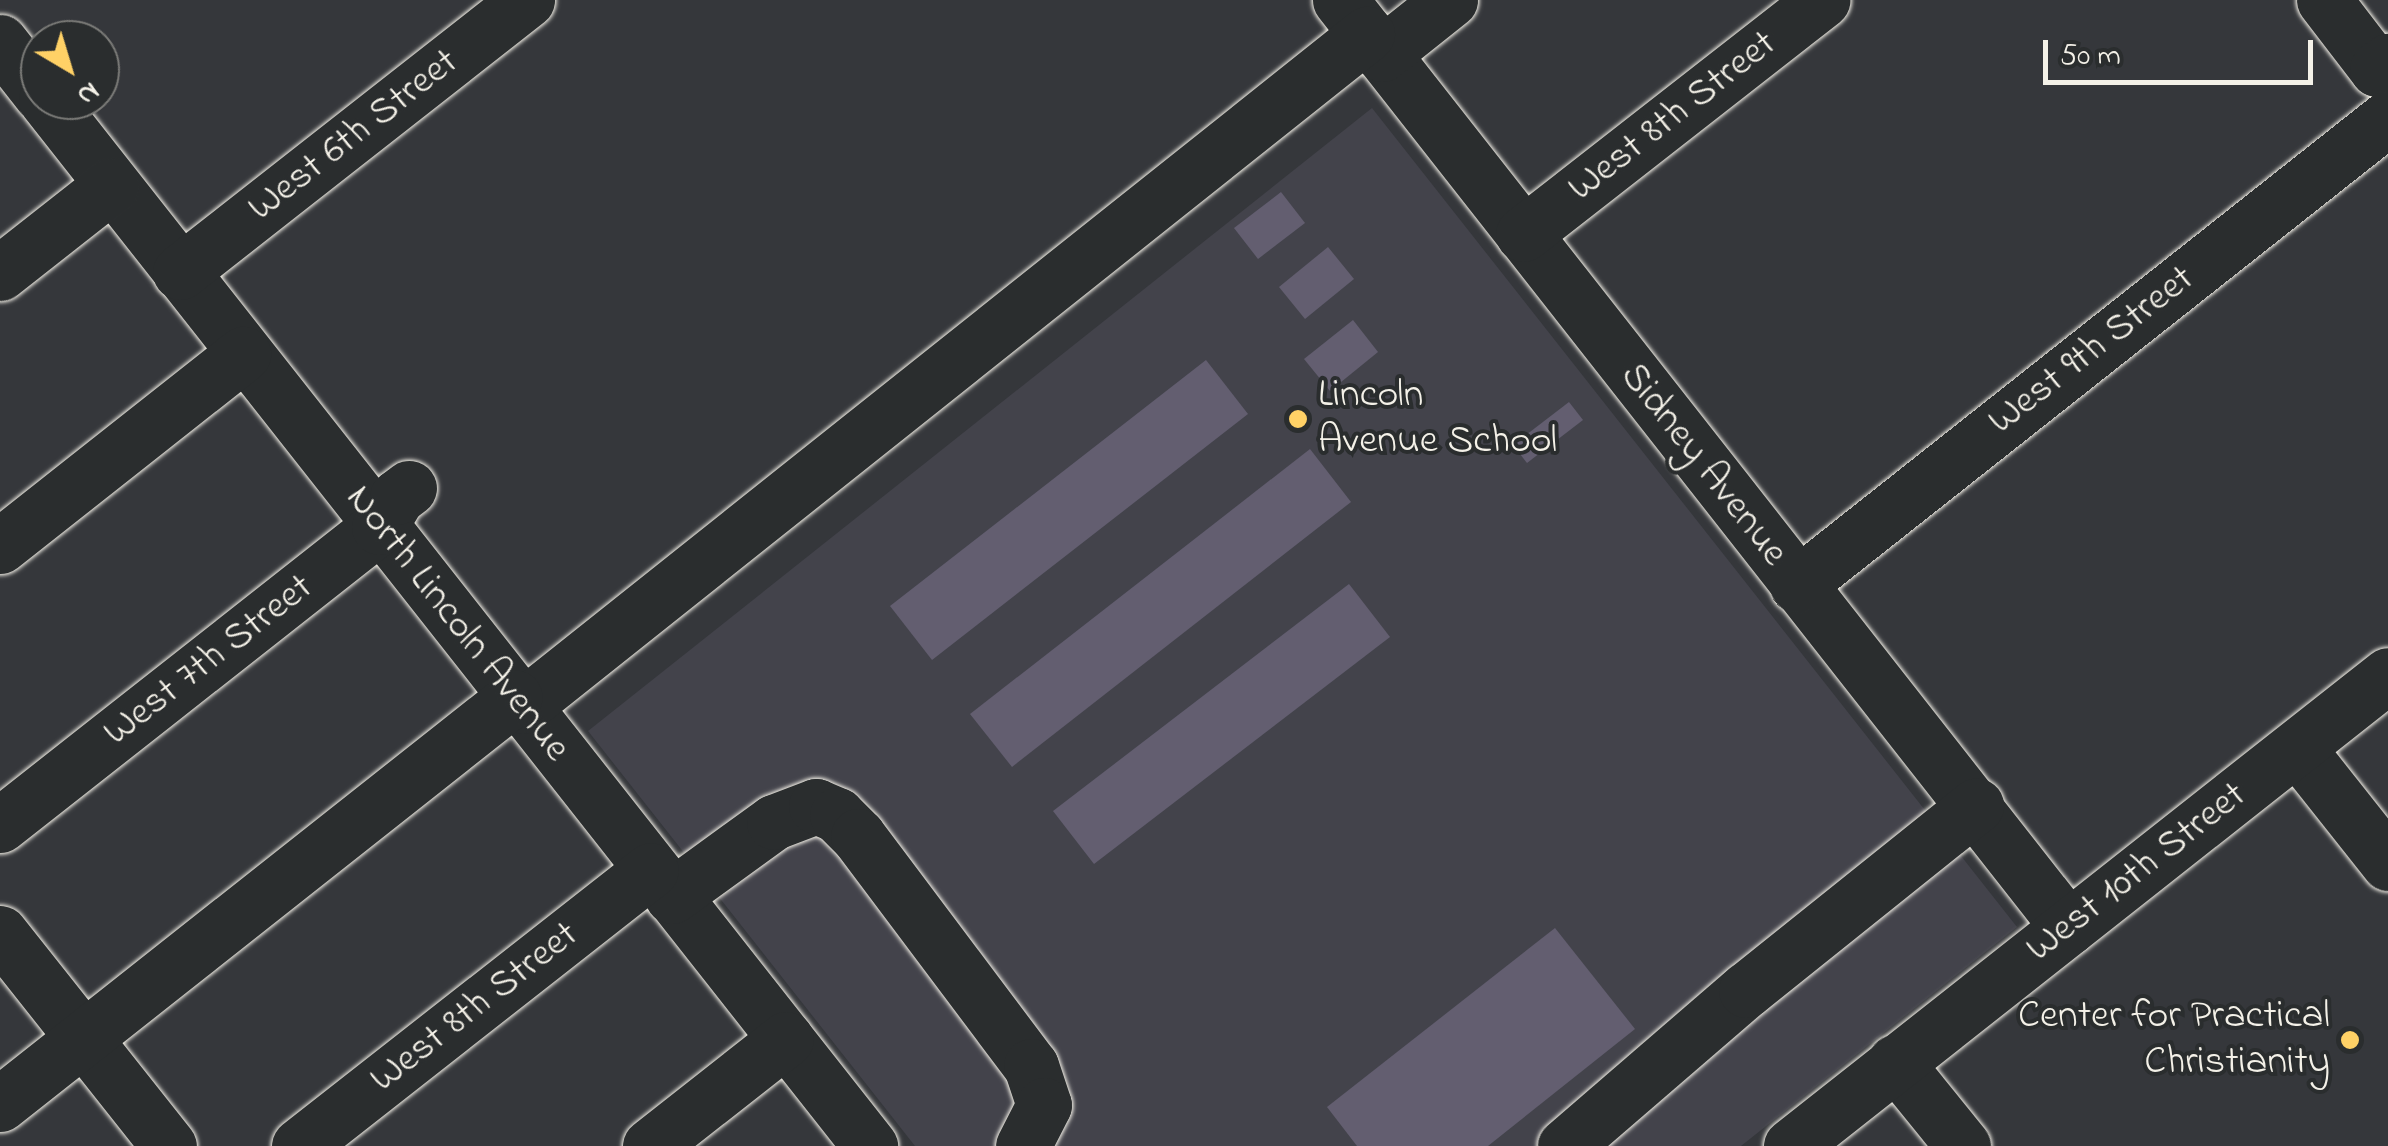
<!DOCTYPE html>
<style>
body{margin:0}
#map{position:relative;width:2388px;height:1146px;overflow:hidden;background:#35373b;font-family:"Indie Flower",sans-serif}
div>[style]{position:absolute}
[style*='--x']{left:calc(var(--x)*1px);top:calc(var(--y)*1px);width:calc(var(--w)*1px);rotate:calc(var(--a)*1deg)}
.built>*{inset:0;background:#43434b}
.building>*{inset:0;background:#635e70}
.roads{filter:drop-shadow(0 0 2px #f4f1e8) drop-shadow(0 0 2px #f4f1e8)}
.minor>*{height:55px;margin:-27.5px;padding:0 27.5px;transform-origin:27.5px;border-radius:27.5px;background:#2a2d2e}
.dots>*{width:28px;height:28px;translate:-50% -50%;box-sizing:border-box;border:5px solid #2a2d2e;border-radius:50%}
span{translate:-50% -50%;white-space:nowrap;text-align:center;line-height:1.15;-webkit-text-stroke:8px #2a2d2e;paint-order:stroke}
.street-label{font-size:40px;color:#f4f1e8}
.poi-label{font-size:40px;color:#f4f1e8}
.left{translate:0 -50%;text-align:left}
.right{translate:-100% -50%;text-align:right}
.north{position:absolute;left:20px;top:20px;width:100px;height:100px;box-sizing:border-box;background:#2a2d2e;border:2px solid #7b7b78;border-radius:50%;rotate:142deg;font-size:28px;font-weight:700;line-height:40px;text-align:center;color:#f4f1e8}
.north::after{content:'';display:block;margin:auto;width:35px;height:45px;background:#ffd166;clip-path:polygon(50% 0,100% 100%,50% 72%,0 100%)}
.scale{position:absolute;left:2043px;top:40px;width:270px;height:45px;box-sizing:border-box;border:5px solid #f4f1e8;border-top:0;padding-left:12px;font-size:30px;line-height:35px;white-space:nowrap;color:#f4f1e8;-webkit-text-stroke:8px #2a2d2e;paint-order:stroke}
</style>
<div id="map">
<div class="built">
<div style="clip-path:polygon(1372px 108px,2017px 927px,1741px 1146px,915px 1146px,588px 731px)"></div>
</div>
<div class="building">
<div style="clip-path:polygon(1281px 192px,1305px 223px,1258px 259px,1234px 228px)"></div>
<div style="clip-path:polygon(1328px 247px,1354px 279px,1305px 319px,1279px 287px)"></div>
<div style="clip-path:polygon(1353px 320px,1378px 352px,1330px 391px,1304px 359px)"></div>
<div style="clip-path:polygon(1206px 360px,1248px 414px,932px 660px,890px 606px)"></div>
<div style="clip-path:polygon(1569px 402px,1583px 420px,1527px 463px,1513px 445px)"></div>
<div style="clip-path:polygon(1310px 449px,1351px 502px,1012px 767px,970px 714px)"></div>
<div style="clip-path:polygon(1349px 584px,1390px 637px,1094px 864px,1053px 811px)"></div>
<div style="clip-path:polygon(1555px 928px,1635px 1029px,1488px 1146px,1357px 1146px,1327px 1107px)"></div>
</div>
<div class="roads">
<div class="minor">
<div style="--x:1340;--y:0;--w:1179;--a:51.86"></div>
<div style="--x:2324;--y:0;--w:87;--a:52.5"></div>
<div style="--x:2377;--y:69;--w:14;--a:-36"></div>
<div style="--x:0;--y:42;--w:65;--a:51.9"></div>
<div style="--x:1382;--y:54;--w:87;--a:-38.5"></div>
<div style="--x:46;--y:100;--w:1332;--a:51.77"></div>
<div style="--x:1523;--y:234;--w:380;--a:-38"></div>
<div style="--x:180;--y:272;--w:441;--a:-38.1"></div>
<div style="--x:0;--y:273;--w:142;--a:-38.2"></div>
<div style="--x:0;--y:546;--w:310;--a:-38.3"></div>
<div style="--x:1797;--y:585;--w:753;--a:-38.32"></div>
<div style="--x:523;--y:706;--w:1079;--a:-38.53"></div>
<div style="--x:2297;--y:748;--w:147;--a:51.6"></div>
<div style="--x:0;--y:825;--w:482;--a:-38.2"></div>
<div style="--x:379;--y:527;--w:35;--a:-59"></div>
<div style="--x:397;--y:497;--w:15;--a:-37"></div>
<div style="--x:672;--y:896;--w:126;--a:-36"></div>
<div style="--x:774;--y:822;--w:45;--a:-20.9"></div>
<div style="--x:816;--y:806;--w:23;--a:23"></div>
<div style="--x:837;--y:815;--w:30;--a:45"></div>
<div style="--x:858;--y:836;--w:288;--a:53.1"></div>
<div style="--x:1031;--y:1066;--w:41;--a:71.6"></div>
<div style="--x:1044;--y:1105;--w:46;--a:117.1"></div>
<div style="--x:0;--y:933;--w:272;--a:51.6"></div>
<div style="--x:1895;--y:1062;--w:108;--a:51"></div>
<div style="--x:0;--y:1104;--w:656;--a:-38.32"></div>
<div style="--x:299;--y:1146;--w:447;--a:-38.1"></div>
<div style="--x:650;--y:1146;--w:173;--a:-38.2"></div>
<div style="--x:1565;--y:1146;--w:239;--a:-40.8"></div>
<div style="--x:1746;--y:990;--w:295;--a:-38.7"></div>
<div style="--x:1791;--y:1146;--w:760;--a:-38.27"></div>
</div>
</div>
<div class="dots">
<div style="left:1298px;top:419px;background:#ffd166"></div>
<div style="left:2350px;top:1040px;background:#ffd166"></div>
</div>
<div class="street-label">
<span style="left:1673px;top:117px;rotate:-38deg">West 8th Street</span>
<span style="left:354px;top:136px;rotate:-38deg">West 6th Street</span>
<span style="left:2092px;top:351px;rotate:-38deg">West 9th Street</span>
<span style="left:1703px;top:465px;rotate:52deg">Sidney Avenue</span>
<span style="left:457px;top:624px;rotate:52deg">North Lincoln Avenue</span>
<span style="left:209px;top:661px;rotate:-38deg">West 7th Street</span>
<span style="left:2137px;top:873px;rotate:-38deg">West 10th Street</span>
<span style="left:475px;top:1008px;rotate:-38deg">West 8th Street</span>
</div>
<div class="poi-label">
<span class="left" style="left:1318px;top:419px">Lincoln<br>Avenue School</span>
<span class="right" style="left:2330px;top:1040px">Center for Practical<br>Christianity</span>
</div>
<div class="north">N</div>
<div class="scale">50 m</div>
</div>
